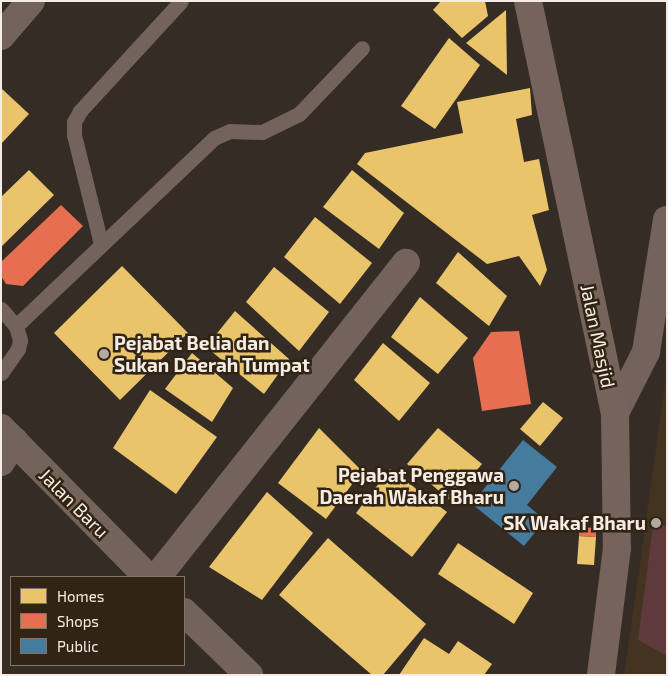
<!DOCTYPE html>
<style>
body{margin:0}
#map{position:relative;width:668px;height:676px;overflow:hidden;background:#352d25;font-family:"Exo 2",sans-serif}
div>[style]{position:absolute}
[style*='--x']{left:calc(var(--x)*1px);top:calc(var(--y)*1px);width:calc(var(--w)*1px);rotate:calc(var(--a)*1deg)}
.built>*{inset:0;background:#433320}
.green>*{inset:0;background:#5f3a3c}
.homes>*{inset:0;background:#e9c46a}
.shops>*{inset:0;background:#e76f51}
.public>*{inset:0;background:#457b9d}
.lane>*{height:15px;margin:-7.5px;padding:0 7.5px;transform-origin:7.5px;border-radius:7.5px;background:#73635c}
.street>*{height:28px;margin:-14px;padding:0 14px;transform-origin:14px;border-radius:14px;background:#73635c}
.secondary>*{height:28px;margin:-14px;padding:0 14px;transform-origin:14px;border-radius:14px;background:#76645c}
.primary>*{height:28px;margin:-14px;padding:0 14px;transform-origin:14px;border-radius:14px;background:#74635a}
.dots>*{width:14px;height:14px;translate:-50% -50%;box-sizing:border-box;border:2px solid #312415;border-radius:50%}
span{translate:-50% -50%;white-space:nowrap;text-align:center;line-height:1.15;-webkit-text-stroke:5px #312415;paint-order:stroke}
.street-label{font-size:19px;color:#f5ede3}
.poi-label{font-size:19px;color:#f5ede3;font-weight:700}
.left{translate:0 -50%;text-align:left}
.right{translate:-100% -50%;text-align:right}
.frame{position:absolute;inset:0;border:2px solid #f5ede3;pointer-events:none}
.legend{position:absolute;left:10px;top:576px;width:175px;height:90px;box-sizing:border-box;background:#312415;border:1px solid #7f7467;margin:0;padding:6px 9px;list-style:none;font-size:15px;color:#f5ede3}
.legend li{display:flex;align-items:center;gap:10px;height:25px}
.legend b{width:25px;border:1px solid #7f7467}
</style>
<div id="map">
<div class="built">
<div style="clip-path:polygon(667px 371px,667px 675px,624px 675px)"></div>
</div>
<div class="green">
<div style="clip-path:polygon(654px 518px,667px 528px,667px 656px,638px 640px)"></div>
</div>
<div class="homes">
<div style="clip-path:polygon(441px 1px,485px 1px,488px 16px,462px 38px,433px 10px)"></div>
<div style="clip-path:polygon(506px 10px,507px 75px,466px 43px)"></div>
<div style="clip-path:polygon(449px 38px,480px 65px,435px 129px,401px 106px)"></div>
<div style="clip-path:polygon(1px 88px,29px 114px,1px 144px)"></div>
<div style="clip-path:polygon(530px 88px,532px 115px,516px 119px,524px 162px,539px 159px,549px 210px,532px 215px,547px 270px,540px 286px,519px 256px,487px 264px,357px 164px,365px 153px,463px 133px,457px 102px)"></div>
<div style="clip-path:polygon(29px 170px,54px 195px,1px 247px,1px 197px)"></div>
<div style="clip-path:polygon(352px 170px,404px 213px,379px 249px,323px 207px)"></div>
<div style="clip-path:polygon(315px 217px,372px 263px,340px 304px,284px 257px)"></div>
<div style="clip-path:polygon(458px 252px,507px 296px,489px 326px,436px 283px)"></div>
<div style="clip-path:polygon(122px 266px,188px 333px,120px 400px,54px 333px)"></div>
<div style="clip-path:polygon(274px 267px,329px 312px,299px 351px,246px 302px)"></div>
<div style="clip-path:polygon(420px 297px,468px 338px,438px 374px,391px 337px)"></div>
<div style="clip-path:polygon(235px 311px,289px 359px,264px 394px,206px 347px)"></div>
<div style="clip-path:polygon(383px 343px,430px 383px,399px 421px,354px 380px)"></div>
<div style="clip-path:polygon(192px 353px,233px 388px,212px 422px,165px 389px)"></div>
<div style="clip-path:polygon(150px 390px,217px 437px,176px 494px,113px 448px)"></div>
<div style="clip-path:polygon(543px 402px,563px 418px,540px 446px,520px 429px)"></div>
<div style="clip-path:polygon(319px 428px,362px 471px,326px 519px,278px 483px)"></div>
<div style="clip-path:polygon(438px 428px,482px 464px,451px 501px,407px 464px)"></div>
<div style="clip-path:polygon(390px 469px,447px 512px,412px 557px,356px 513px)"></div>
<div style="clip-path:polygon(267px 492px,313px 533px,262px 600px,209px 567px)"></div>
<div style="clip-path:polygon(579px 536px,596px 537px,594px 565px,577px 564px)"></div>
<div style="clip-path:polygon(328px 538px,426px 624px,383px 675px,372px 675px,279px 595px)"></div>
<div style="clip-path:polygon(458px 543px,533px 593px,514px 624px,438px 574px)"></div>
<div style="clip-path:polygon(424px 638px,449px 654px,458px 641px,492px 664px,484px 675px,399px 675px)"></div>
</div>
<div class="shops">
<div style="clip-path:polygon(61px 205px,83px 226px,23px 286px,6px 284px,1px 276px,1px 262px)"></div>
<div style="clip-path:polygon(519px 331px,531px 404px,482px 411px,473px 358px,491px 332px)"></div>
<div style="clip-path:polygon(579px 527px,596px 528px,596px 537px,579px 536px)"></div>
</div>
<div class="public">
<div style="clip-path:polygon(523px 440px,557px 467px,527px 505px,545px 520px,524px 546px,472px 504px)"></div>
</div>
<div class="lane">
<div style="--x:101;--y:244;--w:112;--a:-103.9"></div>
<div style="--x:74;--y:135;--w:13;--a:-90"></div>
<div style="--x:74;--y:122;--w:13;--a:-61"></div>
<div style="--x:80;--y:111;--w:149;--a:-47.4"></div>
<div style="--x:1;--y:309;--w:23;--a:49"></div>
<div style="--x:16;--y:326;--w:15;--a:74"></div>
<div style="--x:20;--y:340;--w:9;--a:103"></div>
<div style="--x:18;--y:349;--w:29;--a:125"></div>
<div style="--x:16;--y:326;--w:273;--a:-43.5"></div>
<div style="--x:214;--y:138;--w:17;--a:-24"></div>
<div style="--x:230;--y:131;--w:32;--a:2"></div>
<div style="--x:262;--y:132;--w:41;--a:-25.9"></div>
<div style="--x:299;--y:114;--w:91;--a:-46.3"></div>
</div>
<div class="street">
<div style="--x:1;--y:36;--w:46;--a:-49.4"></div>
<div style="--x:615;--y:413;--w:68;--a:-63.1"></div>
<div style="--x:646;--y:352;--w:134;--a:-81"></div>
<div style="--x:1;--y:462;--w:25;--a:-58"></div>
<div style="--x:157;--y:577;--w:401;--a:-51.6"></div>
</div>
<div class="secondary">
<div style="--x:528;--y:1;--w:421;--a:78.1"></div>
<div style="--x:615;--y:413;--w:135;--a:89.2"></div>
<div style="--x:617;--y:548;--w:128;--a:97.2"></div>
</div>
<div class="primary">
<div style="--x:1;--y:428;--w:209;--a:45.4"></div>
<div style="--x:184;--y:612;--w:91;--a:44.1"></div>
</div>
<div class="dots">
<div style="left:104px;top:354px;background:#b2aaa0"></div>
<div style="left:514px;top:486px;background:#b2aaa0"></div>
<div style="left:656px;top:523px;background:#b2aaa0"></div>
</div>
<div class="street-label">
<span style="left:598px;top:336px;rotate:78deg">Jalan Masjid</span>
<span style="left:74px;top:503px;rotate:45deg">Jalan Baru</span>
</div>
<div class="poi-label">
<span class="left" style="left:114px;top:354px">Pejabat Belia dan<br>Sukan Daerah Tumpat</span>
<span class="right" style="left:504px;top:486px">Pejabat Penggawa<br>Daerah Wakaf Bharu</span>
<span class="right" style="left:646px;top:523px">SK Wakaf Bharu</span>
</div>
<div class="frame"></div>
<ul class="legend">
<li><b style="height:14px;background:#e9c46a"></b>Homes</li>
<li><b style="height:14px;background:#e76f51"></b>Shops</li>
<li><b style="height:14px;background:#457b9d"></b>Public</li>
</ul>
</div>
